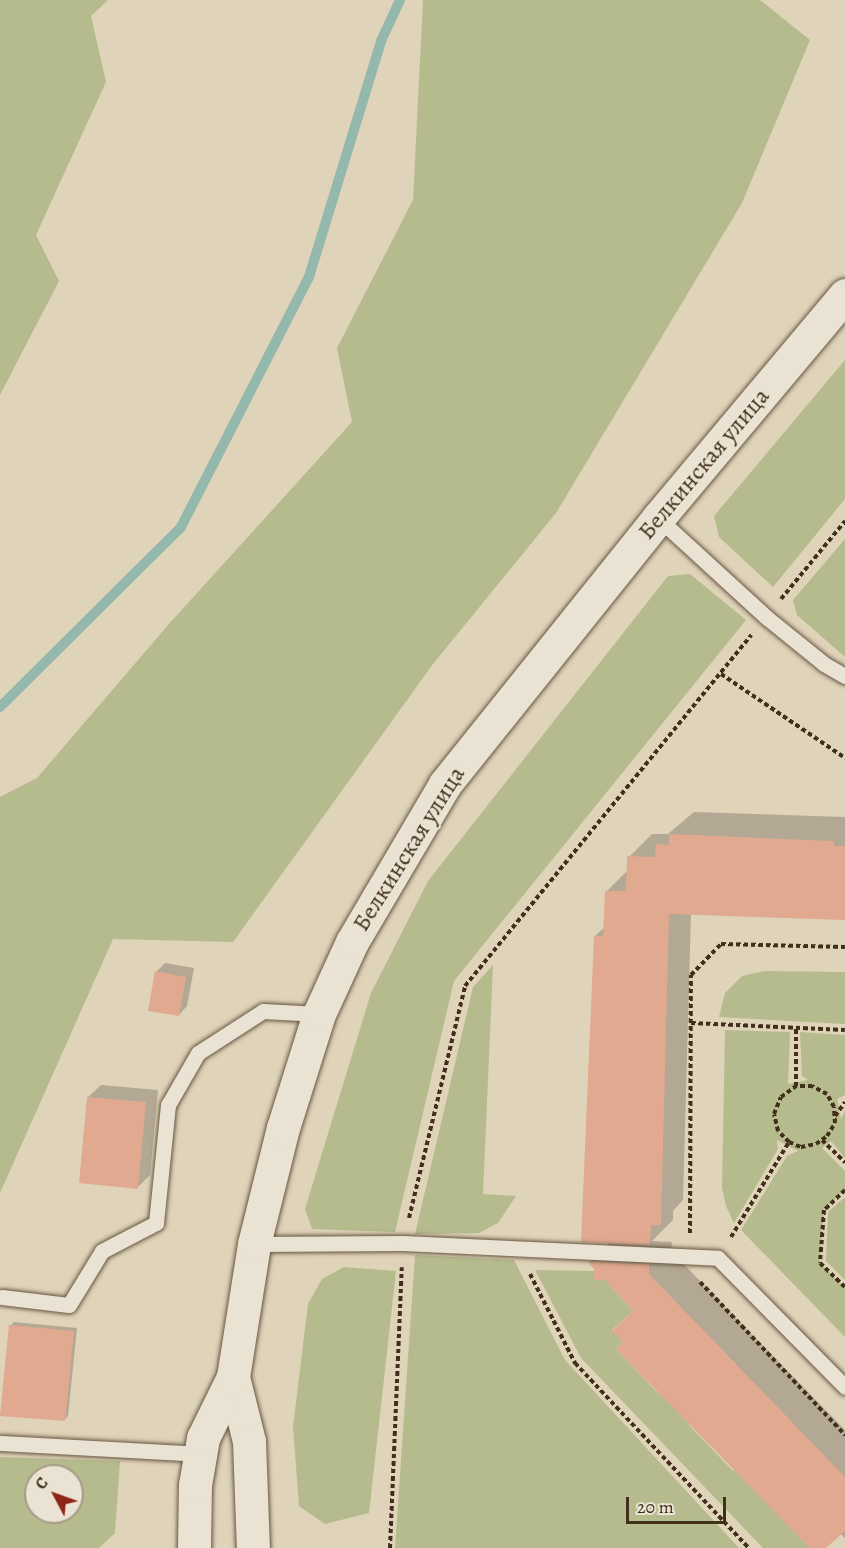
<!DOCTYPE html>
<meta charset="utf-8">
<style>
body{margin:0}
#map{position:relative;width:845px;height:1548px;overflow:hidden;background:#dfd3b9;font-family:Alegreya,serif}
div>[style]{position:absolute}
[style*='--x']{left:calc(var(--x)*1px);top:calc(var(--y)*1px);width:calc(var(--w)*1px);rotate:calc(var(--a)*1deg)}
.green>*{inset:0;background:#b5bb8d}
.shadow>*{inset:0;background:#0003}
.stream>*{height:10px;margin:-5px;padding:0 5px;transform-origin:5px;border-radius:5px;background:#94b8ac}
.building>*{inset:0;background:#e1a990}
.path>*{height:4px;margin-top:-2px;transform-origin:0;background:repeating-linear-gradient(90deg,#412e1b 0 4.5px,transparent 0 7.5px)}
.roads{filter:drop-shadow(0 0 2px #685742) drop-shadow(0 0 2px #685742)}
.service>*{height:15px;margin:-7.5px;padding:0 7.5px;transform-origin:7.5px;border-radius:7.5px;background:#eae2d2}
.secondary>*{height:33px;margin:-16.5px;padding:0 16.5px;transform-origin:16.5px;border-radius:16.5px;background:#eae2d2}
span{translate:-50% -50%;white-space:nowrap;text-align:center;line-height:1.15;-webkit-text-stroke:4.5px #eae2d2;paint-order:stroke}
.street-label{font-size:24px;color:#412e1b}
.north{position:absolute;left:24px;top:1464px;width:60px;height:60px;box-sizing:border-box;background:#eae2d2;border:2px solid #a69a89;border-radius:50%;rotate:311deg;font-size:16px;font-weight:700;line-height:24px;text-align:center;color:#412e1b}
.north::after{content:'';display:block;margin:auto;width:21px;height:27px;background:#8f2418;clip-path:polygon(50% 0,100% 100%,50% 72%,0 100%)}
.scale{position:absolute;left:626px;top:1497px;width:100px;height:27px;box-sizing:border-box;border:3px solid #412e1b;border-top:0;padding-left:8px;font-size:18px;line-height:21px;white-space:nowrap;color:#412e1b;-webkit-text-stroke:4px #eae2d2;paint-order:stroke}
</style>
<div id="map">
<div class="green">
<div style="clip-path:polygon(0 0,108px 0,91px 16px,106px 82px,36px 235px,59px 281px,0 395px)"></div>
<div style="clip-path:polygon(423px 0,760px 0,810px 40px,742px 203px,556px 513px,433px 664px,233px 942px,113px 939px,0 1193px,0 797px,37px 778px,168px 625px,352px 422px,337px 348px,413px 200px)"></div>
<div style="clip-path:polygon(845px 360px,845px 499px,773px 587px,719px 537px,714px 516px)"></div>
<div style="clip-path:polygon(845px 539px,845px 657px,797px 615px,793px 600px)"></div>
<div style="clip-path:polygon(690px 574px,746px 620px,454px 981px,395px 1232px,312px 1229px,305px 1209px,371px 993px,428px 881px,668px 576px)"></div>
<div style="clip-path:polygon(493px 965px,483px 1194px,516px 1196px,498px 1223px,479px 1233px,415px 1234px,473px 987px)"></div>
<div style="clip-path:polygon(764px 971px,845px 972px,845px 1024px,719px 1017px,725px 993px,742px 976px)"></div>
<div style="clip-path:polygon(725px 1030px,790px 1032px,788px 1084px,808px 1080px,802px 1076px,800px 1032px,845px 1035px,845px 1095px,837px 1099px,841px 1119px,845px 1110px,845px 1158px,831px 1141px,822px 1148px,845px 1171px,845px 1190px,824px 1210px,820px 1263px,845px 1287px,845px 1337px,741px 1230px,787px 1156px,798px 1151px,777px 1140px,778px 1149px,734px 1223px,726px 1206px,722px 1188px)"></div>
<div style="clip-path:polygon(845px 1197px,845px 1280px,826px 1261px,828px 1212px)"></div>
<div style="clip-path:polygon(415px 1255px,514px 1260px,565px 1360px,739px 1548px,395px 1548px)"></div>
<div style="clip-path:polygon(344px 1267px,396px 1271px,369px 1513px,325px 1524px,299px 1506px,293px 1427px,308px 1304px,322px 1279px)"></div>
<div style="clip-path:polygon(535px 1270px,594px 1271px,594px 1280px,605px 1280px,633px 1311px,612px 1330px,623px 1342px,616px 1349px,659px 1394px,666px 1389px,695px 1419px,689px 1425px,733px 1471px,742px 1464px,763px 1499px,806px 1544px,824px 1548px,763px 1548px,581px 1358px)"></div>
<div style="clip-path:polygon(evenodd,0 1457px,120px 1461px,115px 1533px,99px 1548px,0 1548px,0 1457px,36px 1476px,72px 1476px,72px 1512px,36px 1512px,36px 1476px)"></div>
</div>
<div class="shadow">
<div style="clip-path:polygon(694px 812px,845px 817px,845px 918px,691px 913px,683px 1200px,673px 1211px,673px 1220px,652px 1241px,672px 1242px,671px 1251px,845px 1430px,845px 1538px,625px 1342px,634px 1311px,590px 1262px,610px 1242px,595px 936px,605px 927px,607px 891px,628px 870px,629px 857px,652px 834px,668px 834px)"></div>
<div style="clip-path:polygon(165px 963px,194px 968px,187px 1006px,179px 1015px,156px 972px)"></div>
<div style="clip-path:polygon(101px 1085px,158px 1090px,150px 1175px,138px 1187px,88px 1097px)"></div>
<div style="clip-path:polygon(14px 1322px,77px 1328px,68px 1416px,64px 1420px,10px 1326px)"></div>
</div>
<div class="stream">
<div style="--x:0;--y:707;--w:255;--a:-44.8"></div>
<div style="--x:181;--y:527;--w:281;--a:-62.9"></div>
<div style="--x:309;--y:277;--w:247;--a:-73"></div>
<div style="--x:381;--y:41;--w:45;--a:-65.1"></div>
</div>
<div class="building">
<div style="clip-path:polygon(669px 834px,834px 841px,834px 846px,845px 846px,845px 920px,669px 914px,661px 1225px,651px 1225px,650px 1245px,581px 1242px,594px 936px,603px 936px,605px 891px,626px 891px,627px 856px,655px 857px,656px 844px,669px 845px)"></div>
<div style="clip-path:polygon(155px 971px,186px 977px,179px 1016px,148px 1011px)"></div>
<div style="clip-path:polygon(87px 1097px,146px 1102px,138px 1189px,79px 1183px)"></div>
<div style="clip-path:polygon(588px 1262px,649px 1264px,649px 1274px,845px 1477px,845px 1531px,826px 1548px,810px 1548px,616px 1349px,623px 1342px,612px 1331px,633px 1311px,605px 1280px,594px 1280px,594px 1269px)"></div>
<div style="clip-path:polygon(9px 1325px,74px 1331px,65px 1421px,0 1416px)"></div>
</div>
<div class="path">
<div style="--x:781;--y:599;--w:101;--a:-50.6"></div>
<div style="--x:721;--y:674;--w:150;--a:34.1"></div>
<div style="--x:691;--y:1023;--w:154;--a:2.6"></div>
<div style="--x:835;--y:1116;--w:17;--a:-54"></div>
<div style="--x:822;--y:1140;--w:32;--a:44"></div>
<div style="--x:789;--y:1142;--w:13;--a:23"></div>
<div style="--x:801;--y:1147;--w:15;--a:-11"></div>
<div style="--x:816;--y:1144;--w:14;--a:-36"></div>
<div style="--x:827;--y:1136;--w:15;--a:-58"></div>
<div style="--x:835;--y:1123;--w:16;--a:-94"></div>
<div style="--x:834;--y:1107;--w:15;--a:-118"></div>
<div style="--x:827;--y:1094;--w:17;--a:-152"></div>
<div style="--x:812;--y:1086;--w:16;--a:180"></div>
<div style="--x:845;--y:1190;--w:29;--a:136"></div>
<div style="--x:824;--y:1210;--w:53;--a:94.3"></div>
<div style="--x:820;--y:1263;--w:35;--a:44"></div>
<div style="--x:409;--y:1218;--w:239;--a:-76.4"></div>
<div style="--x:465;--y:986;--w:453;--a:-50.8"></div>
<div style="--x:690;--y:1233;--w:258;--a:-89.8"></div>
<div style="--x:691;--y:975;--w:43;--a:-45.9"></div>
<div style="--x:721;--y:944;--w:124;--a:1.4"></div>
<div style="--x:731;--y:1237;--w:111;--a:-58.6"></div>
<div style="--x:789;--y:1142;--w:16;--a:-135"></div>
<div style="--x:778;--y:1131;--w:17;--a:-103"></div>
<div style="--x:774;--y:1114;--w:18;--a:-68"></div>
<div style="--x:781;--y:1097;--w:19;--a:-36"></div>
<div style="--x:796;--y:1086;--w:58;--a:-90"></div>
<div style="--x:530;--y:1274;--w:100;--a:63.2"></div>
<div style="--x:575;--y:1363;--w:254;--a:46.8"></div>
<div style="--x:700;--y:1282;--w:211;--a:46.5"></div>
<div style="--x:390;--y:1548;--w:281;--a:-87.6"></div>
</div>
<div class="roads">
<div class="service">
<div style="--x:658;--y:518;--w:147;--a:42.5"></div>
<div style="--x:766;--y:617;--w:75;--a:39"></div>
<div style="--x:824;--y:664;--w:24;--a:30"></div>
<div style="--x:254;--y:1244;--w:149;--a:-0.4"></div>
<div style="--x:403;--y:1243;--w:315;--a:2.7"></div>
<div style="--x:718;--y:1258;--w:181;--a:45.4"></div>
<div style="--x:2;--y:1297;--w:67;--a:6.8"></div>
<div style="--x:69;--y:1305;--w:63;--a:-58.6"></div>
<div style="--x:102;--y:1251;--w:61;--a:-27.4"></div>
<div style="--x:156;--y:1223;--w:119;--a:-84.2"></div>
<div style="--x:168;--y:1105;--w:60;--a:-60"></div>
<div style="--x:198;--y:1053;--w:77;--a:-32.9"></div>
<div style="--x:263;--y:1011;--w:56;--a:3.1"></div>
<div style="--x:0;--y:1443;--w:200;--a:3.1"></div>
</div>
<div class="secondary">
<div style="--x:233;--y:1377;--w:66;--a:76"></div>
<div style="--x:249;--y:1441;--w:107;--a:87.9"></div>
<div style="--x:194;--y:1548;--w:63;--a:-89.1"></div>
<div style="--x:195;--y:1485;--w:48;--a:-80.3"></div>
<div style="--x:203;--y:1438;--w:68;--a:-63.8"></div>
<div style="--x:233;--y:1377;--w:135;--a:-81"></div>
<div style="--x:254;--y:1244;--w:120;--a:-76"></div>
<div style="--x:283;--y:1128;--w:120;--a:-72.5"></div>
<div style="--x:319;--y:1014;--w:79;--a:-65.4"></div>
<div style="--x:352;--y:942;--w:183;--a:-59.5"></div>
<div style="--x:445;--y:784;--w:341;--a:-51.3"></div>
<div style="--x:658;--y:518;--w:291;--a:-50"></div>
</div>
</div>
<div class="street-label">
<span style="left:704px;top:464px;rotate:-50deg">Белкинская улица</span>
<span style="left:409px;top:849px;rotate:-58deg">Белкинская улица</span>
</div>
<div class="north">С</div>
<div class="scale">20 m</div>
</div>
